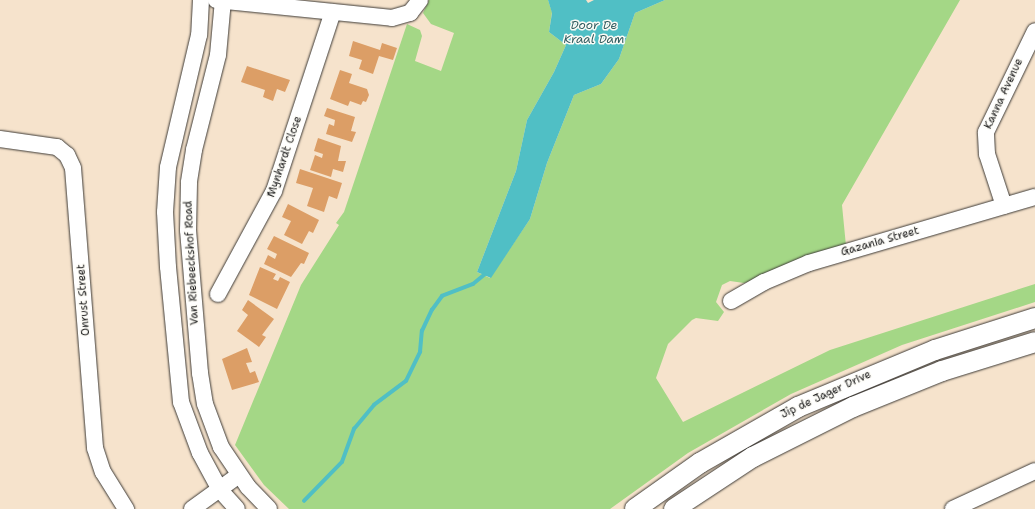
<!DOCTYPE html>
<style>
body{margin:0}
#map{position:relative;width:1035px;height:509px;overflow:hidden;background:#f6e3cc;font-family:"Shantell Sans",sans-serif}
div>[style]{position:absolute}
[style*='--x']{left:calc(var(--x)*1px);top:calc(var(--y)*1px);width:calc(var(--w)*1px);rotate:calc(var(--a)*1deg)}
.green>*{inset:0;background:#a4d786}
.water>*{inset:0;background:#50bfc5}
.stream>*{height:3.5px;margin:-1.75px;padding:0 1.75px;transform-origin:1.75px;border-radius:1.75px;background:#50bfc5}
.building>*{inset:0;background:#dc9e66}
.roads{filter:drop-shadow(0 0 1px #3d3a36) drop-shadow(0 0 1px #3d3a36)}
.minor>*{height:16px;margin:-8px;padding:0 8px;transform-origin:8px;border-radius:8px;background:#fff}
.major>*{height:20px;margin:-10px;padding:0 10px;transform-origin:10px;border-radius:10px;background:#fff}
span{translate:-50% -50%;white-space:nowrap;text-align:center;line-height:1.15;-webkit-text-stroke:3px #fdfcf7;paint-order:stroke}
.street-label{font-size:11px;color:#1c1c1c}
.water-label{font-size:12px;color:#315d60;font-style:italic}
</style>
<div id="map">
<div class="green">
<div style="clip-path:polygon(429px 0,548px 0,552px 12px,549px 32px,566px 45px,554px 72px,527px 120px,516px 171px,477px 272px,490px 278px,530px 219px,547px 163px,574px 95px,601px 84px,619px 59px,635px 13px,665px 0,960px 0,842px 205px,846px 246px,755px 280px,744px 283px,730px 281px,722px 285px,716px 302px,724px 312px,718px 321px,696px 318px,692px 320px,668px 344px,656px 378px,683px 422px,830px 350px,1035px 284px,1035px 302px,902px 345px,791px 394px,688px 453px,610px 509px,289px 509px,264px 485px,235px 445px,301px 285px,339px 225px,336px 223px,344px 212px,407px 24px,420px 30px,422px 36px,415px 61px,441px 71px,454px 33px,431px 24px,423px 13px)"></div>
</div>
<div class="water">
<div style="clip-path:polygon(548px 0,586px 0,588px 3px,594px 0,665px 0,635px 13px,619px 59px,601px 84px,574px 95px,547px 163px,530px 219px,491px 278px,477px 272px,516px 171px,527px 120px,554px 72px,566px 45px,549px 32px,552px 13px)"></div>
</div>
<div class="stream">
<div style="--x:304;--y:501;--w:54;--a:-45.7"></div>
<div style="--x:342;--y:462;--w:35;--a:-70"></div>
<div style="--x:354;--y:429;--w:31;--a:-50"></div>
<div style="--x:374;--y:405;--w:40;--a:-37"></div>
<div style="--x:406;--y:381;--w:32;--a:-64"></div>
<div style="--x:420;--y:352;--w:21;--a:-85"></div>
<div style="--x:422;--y:331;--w:23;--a:-65"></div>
<div style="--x:432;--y:310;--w:17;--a:-54"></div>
<div style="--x:442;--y:296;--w:33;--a:-21"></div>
<div style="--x:473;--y:284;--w:14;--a:-39"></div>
</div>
<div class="building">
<div style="clip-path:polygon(353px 41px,380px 50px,382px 43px,397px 48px,393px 60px,379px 56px,373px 74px,359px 69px,362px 60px,349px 56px)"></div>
<div style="clip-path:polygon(247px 66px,290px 80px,285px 92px,277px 89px,273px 101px,263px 97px,265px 90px,241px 82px)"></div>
<div style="clip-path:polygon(340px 70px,352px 74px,349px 83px,367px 89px,369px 95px,366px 102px,363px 101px,361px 105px,350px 101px,348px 106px,330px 99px)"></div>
<div style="clip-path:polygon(327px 108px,355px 117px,351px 131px,356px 132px,352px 142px,326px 134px,329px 124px,334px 126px,335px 120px,324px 116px)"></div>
<div style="clip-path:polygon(318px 138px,341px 146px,338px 161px,346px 161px,343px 172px,333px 169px,331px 177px,310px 170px,315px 155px,322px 158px,323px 154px,314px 151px)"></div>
<div style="clip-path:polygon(300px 169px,342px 183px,337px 199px,329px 196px,324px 212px,307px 206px,313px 188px,296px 183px)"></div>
<div style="clip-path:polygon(288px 204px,319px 220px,313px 233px,309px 231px,302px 244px,284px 235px,291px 221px,282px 217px)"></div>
<div style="clip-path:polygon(274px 236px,309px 253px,304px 264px,301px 263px,291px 277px,264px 264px,268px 255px,275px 259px,277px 254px,267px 249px)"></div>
<div style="clip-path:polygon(260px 267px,276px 274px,273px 279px,278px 281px,280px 277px,290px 282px,277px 309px,249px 295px)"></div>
<div style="clip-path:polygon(248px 300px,274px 319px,262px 335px,266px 337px,259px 347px,237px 331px,248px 315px,242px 310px)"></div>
<div style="clip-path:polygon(247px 348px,252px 362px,246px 363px,250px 373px,255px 371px,259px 382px,232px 390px,222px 359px)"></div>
</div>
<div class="roads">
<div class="minor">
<div style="--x:201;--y:0;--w:35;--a:93"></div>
<div style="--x:199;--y:35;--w:136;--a:103.2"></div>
<div style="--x:168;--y:167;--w:45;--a:93.8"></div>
<div style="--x:165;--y:212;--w:55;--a:86.9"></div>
<div style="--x:168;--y:267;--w:136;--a:84.5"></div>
<div style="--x:181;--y:402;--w:54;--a:69.6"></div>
<div style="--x:200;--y:453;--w:42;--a:61.6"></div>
<div style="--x:220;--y:490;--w:25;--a:48"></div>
<div style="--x:216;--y:0;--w:177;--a:5.8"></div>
<div style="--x:392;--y:18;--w:19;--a:-16"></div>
<div style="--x:410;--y:13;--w:16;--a:-52"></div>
<div style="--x:223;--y:0;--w:55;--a:95.2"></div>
<div style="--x:218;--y:55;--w:98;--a:104.2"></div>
<div style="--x:194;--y:150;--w:33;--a:99"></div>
<div style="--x:189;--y:183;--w:47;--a:91.2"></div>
<div style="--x:188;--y:230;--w:144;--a:85.2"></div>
<div style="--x:200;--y:373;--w:31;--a:81"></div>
<div style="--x:205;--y:404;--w:46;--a:69.6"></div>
<div style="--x:221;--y:447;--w:48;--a:56"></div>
<div style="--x:248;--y:487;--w:30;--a:46"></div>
<div style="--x:0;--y:139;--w:58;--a:8"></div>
<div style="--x:57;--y:147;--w:13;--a:39"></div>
<div style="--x:67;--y:155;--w:14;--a:65"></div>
<div style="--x:73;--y:168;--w:281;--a:85.5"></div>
<div style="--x:95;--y:448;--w:25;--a:72"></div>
<div style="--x:103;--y:472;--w:44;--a:58.1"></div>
<div style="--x:1004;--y:206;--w:55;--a:-108.1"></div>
<div style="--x:987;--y:154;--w:22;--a:-93"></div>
<div style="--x:986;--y:132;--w:112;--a:-64.1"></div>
<div style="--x:218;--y:294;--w:117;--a:-61.5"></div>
<div style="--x:274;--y:191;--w:188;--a:-71.8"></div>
<div style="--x:731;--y:301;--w:38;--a:-30"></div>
<div style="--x:764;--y:282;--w:49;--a:-22.9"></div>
<div style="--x:809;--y:263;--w:235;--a:-16.3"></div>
<div style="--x:192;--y:509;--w:58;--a:-35.9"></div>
<div style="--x:953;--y:509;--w:90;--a:-24.9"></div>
</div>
<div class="major">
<div style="--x:635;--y:509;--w:80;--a:-35.3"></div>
<div style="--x:700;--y:463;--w:113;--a:-29.7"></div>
<div style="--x:798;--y:407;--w:148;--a:-22.6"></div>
<div style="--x:935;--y:350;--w:105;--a:-17.7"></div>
<div style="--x:674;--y:509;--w:95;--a:-33.4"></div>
<div style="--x:753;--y:457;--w:112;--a:-26.6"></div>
<div style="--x:853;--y:407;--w:96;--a:-22"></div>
<div style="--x:942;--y:371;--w:97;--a:-17.3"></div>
</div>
</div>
<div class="street-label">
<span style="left:1004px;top:94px;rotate:-65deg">Kanna Avenue</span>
<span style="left:285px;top:157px;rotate:-71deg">Mynhardt Close</span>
<span style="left:880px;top:242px;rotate:-16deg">Gazania Street</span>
<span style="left:192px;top:263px;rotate:-93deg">Van Riebeeckshof Road</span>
<span style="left:84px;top:300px;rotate:-94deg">Onrust Street</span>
<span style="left:826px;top:395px;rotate:-25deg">Jip de Jager Drive</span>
</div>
<div class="water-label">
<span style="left:594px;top:33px">Door De<br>Kraal Dam</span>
</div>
</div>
